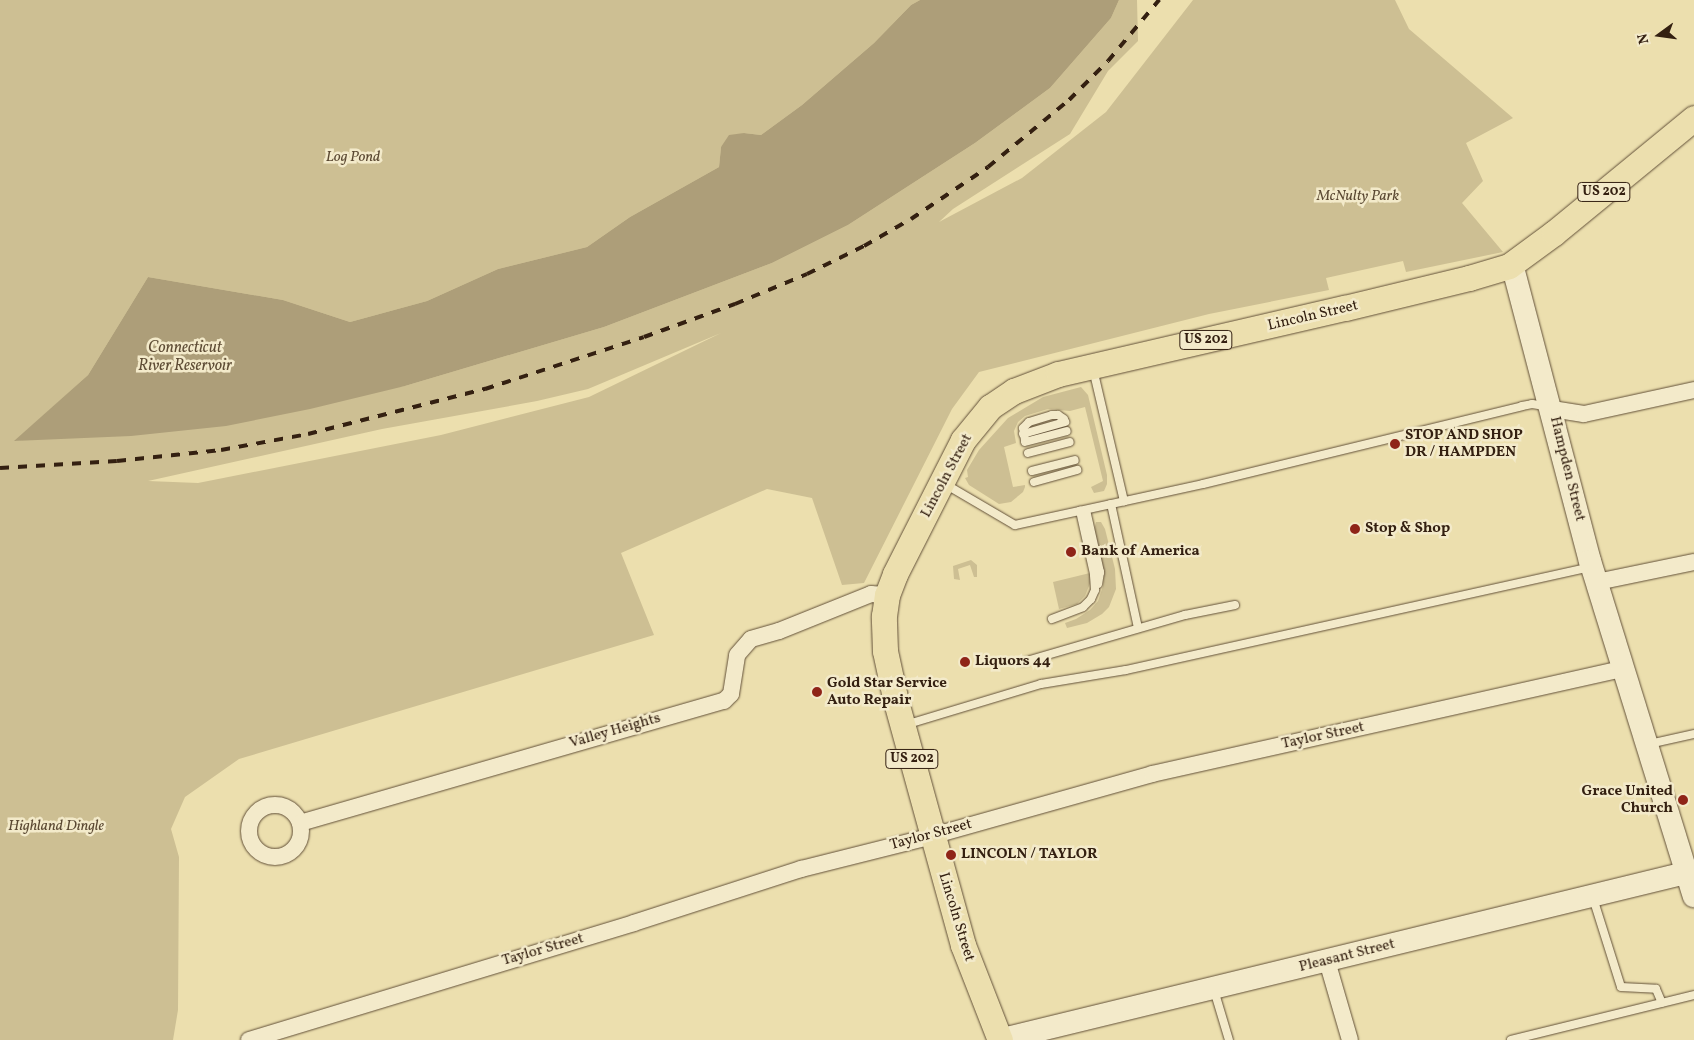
<!DOCTYPE html>
<style>
body{margin:0}
#map{position:relative;width:1694px;height:1040px;overflow:hidden;background:#ecdfae;font-family:Vollkorn,serif}
div>[style]{position:absolute}
[style*='--x']{left:calc(var(--x)*1px);top:calc(var(--y)*1px);width:calc(var(--w)*1px);rotate:calc(var(--a)*1deg)}
.green>*{inset:0;background:#cdbf93}
.water>*{inset:0;background:#ad9e79}
.roads{filter:drop-shadow(0 0 1px #625038) drop-shadow(0 0 1px #625038)}
.lane>*{height:8px;margin:-4px;padding:0 4px;transform-origin:4px;border-radius:4px;background:#f3eaca}
.street>*{height:16px;margin:-8px;padding:0 8px;transform-origin:8px;border-radius:8px;background:#f3eaca}
.street>.ring{margin:-8px;padding:0;box-sizing:content-box;background:none;border:16px solid #f3eaca;border-radius:50%}
.secondary>*{height:22px;margin:-11px;padding:0 11px;transform-origin:11px;border-radius:11px;background:#f3eaca}
.primary>*{height:25px;margin:-12.5px;padding:0 12.5px;transform-origin:12.5px;border-radius:12.5px;background:#ecdfae}
.rail>*{height:4px;margin-top:-2px;transform-origin:0;background:repeating-linear-gradient(90deg,#342011 0 9px,transparent 0 18px)}
.dots>*{width:14px;height:14px;translate:-50% -50%;box-sizing:border-box;border:2px solid #f3eaca;border-radius:50%}
span{translate:-50% -50%;white-space:nowrap;text-align:center;line-height:1.15;-webkit-text-stroke:5px #f3eaca;paint-order:stroke}
.shield-label span{padding:1px 4px;background:#f3eaca;border:1px solid;border-radius:4px;-webkit-text-stroke-width:0}
.shield-label{font-size:14px;color:#342011;font-weight:700}
.park-label{font-size:15px;color:#5a4832;font-style:italic}
.street-label{font-size:15px;color:#342011}
.poi-label{font-size:15px;color:#342011;font-weight:700}
.left{translate:0 -50%;text-align:left}
.right{translate:-100% -50%;text-align:right}
.water-label{font-size:16px;color:#5e4c35;font-style:italic}
.north{position:absolute;left:1634px;top:10px;width:50px;height:50px;-webkit-text-stroke:4px #f3eaca;paint-order:stroke;rotate:256deg;font-size:14px;font-weight:700;line-height:20px;text-align:center;color:#342011}
.north::after{content:'';display:block;margin:auto;width:18px;height:22px;background:#342011;clip-path:polygon(50% 0,100% 100%,50% 72%,0 100%)}
</style>
<div id="map">
<div class="green">
<div style="clip-path:polygon(evenodd,0 0,920px 0,911px 5px,874px 43px,802px 105px,761px 135px,744px 133px,721px 147px,719px 167px,630px 217px,587px 247px,498px 269px,427px 301px,350px 322px,283px 300px,148px 277px,88px 375px,15px 441px,405px 386px,604px 327px,772px 263px,848px 225px,975px 143px,1050px 88px,1111px 18px,1119px 0,1137px 0,1138px 41px,1108px 71px,1070px 134px,953px 209px,939px 222px,1022px 178px,1106px 112px,1193px 0,1395px 0,1409px 29px,1513px 118px,1466px 143px,1483px 181px,1462px 203px,1503px 252px,1406px 272px,1403px 261px,1326px 278px,1329px 290px,1209px 314px,979px 372px,952px 409px,864px 583px,842px 585px,812px 498px,767px 489px,621px 553px,654px 635px,239px 759px,185px 797px,171px 829px,179px 857px,178px 1010px,173px 1040px,0 1040px,0 0,721px 333px,589px 397px,441px 435px,198px 483px,148px 481px,382px 429px,537px 401px,588px 389px,721px 333px)"></div>
<div style="clip-path:polygon(1081px 387px,1088px 395px,1107px 475px,1107px 484px,1104px 491px,1094px 493px,1091px 487px,1103px 481px,1085px 407px,1070px 411px,1048px 409px,1025px 416px,1018px 422px,1014px 431px,1016px 443px,1004px 447px,1013px 487px,1025px 485px,1025px 487px,1023px 492px,1011px 502px,999px 504px,969px 485px,965px 478px,968px 477px,967px 470px,979px 450px,1008px 418px,1043px 397px)"></div>
<div style="clip-path:polygon(1096px 522px,1101px 522px,1105px 529px,1115px 569px,1116px 589px,1109px 607px,1102px 614px,1087px 623px,1067px 628px,1065px 623px,1076px 619px,1090px 610px,1098px 601px,1103px 586px,1104px 573px,1094px 531px)"></div>
<div style="clip-path:polygon(971px 560px,977px 565px,977px 577px,974px 577px,970px 565px,958px 569px,960px 580px,954px 579px,953px 566px)"></div>
<div style="clip-path:polygon(1090px 573px,1091px 581px,1085px 596px,1077px 604px,1059px 609px,1053px 582px)"></div>
</div>
<div class="water">
<div style="clip-path:polygon(920px 0,1119px 0,1111px 18px,1050px 88px,975px 143px,848px 225px,772px 263px,604px 327px,405px 386px,310px 409px,226px 426px,131px 436px,14px 441px,88px 375px,148px 277px,283px 300px,350px 322px,427px 301px,498px 269px,587px 247px,630px 217px,719px 167px,721px 147px,729px 135px,744px 133px,761px 135px,802px 105px,874px 43px,911px 5px)"></div>
</div>
<div class="roads">
<div class="lane">
<div style="--x:1093;--y:369;--w:136;--a:76.8"></div>
<div style="--x:1023;--y:434;--w:44;--a:-15.9"></div>
<div style="--x:1025;--y:440;--w:12;--a:-99"></div>
<div style="--x:1023;--y:428;--w:8;--a:-45"></div>
<div style="--x:1029;--y:422;--w:24;--a:-17"></div>
<div style="--x:1052;--y:415;--w:6;--a:0"></div>
<div style="--x:1058;--y:415;--w:7;--a:34"></div>
<div style="--x:1025;--y:442;--w:43;--a:-14.7"></div>
<div style="--x:1028;--y:453;--w:43;--a:-14.7"></div>
<div style="--x:1032;--y:471;--w:44;--a:-14.3"></div>
<div style="--x:1034;--y:482;--w:45;--a:-15.6"></div>
<div style="--x:945;--y:484;--w:81;--a:30.4"></div>
<div style="--x:1015;--y:525;--w:192;--a:-12.3"></div>
<div style="--x:1203;--y:484;--w:328;--a:-13.7"></div>
<div style="--x:1522;--y:406;--w:10;--a:-11"></div>
<div style="--x:1532;--y:404;--w:13;--a:9"></div>
<div style="--x:1111;--y:504;--w:127;--a:77.7"></div>
<div style="--x:1086;--y:510;--w:64;--a:77.3"></div>
<div style="--x:1100;--y:572;--w:12;--a:99"></div>
<div style="--x:1052;--y:619;--w:33;--a:-21"></div>
<div style="--x:1083;--y:607;--w:11;--a:-45"></div>
<div style="--x:1091;--y:599;--w:10;--a:-66"></div>
<div style="--x:1095;--y:590;--w:16;--a:-94"></div>
<div style="--x:1094;--y:574;--w:65;--a:-102.5"></div>
<div style="--x:1023;--y:662;--w:169;--a:-16.2"></div>
<div style="--x:1185;--y:615;--w:51;--a:-11.3"></div>
<div style="--x:905;--y:725;--w:142;--a:-16.8"></div>
<div style="--x:1041;--y:684;--w:86;--a:-9.4"></div>
<div style="--x:1126;--y:670;--w:475;--a:-12.5"></div>
<div style="--x:1649;--y:744;--w:46;--a:-12.5"></div>
<div style="--x:1593;--y:898;--w:93;--a:72.5"></div>
<div style="--x:1621;--y:987;--w:35;--a:3"></div>
<div style="--x:1656;--y:989;--w:15;--a:67"></div>
<div style="--x:1214;--y:990;--w:52;--a:73.3"></div>
<div style="--x:1511;--y:1040;--w:188;--a:-13.8"></div>
</div>
<div class="street">
<div style="--x:1552;--y:409;--w:32;--a:9"></div>
<div style="--x:1584;--y:414;--w:113;--a:-12.3"></div>
<div style="--x:1597;--y:582;--w:99;--a:-11.7"></div>
<div class="ring" style="left:249px;top:805px;width:36px;height:36px"></div>
<div style="--x:300;--y:823;--w:441;--a:-16.1"></div>
<div style="--x:724;--y:701;--w:10;--a:-45"></div>
<div style="--x:731;--y:694;--w:39;--a:-81"></div>
<div style="--x:737;--y:655;--w:21;--a:-49"></div>
<div style="--x:751;--y:639;--w:29;--a:-16"></div>
<div style="--x:779;--y:631;--w:99;--a:-21.9"></div>
<div style="--x:871;--y:594;--w:16;--a:4"></div>
<div style="--x:1327;--y:961;--w:82;--a:73.8"></div>
<div style="--x:249;--y:1040;--w:402;--a:-16.9"></div>
<div style="--x:634;--y:923;--w:176;--a:-17.9"></div>
<div style="--x:801;--y:869;--w:135;--a:-14.1"></div>
<div style="--x:932;--y:836;--w:229;--a:-15.7"></div>
<div style="--x:1152;--y:774;--w:483;--a:-12.6"></div>
</div>
<div class="secondary">
<div style="--x:1512;--y:264;--w:307;--a:75.3"></div>
<div style="--x:1590;--y:561;--w:351;--a:72.8"></div>
<div style="--x:999;--y:1040;--w:715;--a:-13.67"></div>
</div>
<div class="primary">
<div style="--x:1000;--y:1040;--w:102;--a:-111.3"></div>
<div style="--x:963;--y:945;--w:252;--a:-105.4"></div>
<div style="--x:896;--y:702;--w:52;--a:-102.2"></div>
<div style="--x:885;--y:651;--w:35;--a:-92"></div>
<div style="--x:884;--y:616;--w:21;--a:-82"></div>
<div style="--x:887;--y:595;--w:22;--a:-69"></div>
<div style="--x:895;--y:574;--w:150;--a:-63.1"></div>
<div style="--x:963;--y:440;--w:43;--a:-50.7"></div>
<div style="--x:990;--y:407;--w:29;--a:-34"></div>
<div style="--x:1014;--y:391;--w:47;--a:-21.1"></div>
<div style="--x:1058;--y:374;--w:294;--a:-13"></div>
<div style="--x:1345;--y:308;--w:128;--a:-13.6"></div>
<div style="--x:1469;--y:278;--w:42;--a:-16.7"></div>
<div style="--x:1509;--y:266;--w:56;--a:-36.3"></div>
<div style="--x:1554;--y:233;--w:181;--a:-39.4"></div>
</div>
</div>
<div class="rail">
<div style="--x:0;--y:468;--w:117;--a:-3.4"></div>
<div style="--x:117;--y:461;--w:105;--a:-6"></div>
<div style="--x:221;--y:450;--w:88;--a:-10.4"></div>
<div style="--x:308;--y:434;--w:183;--a:-14.3"></div>
<div style="--x:485;--y:389;--w:167;--a:-18.1"></div>
<div style="--x:644;--y:337;--w:97;--a:-19.9"></div>
<div style="--x:735;--y:304;--w:78;--a:-22.6"></div>
<div style="--x:807;--y:274;--w:64;--a:-26.2"></div>
<div style="--x:864;--y:246;--w:54;--a:-29.9"></div>
<div style="--x:911;--y:219;--w:93;--a:-34"></div>
<div style="--x:988;--y:167;--w:105;--a:-39.6"></div>
<div style="--x:1069;--y:100;--w:55;--a:-45"></div>
<div style="--x:1108;--y:61;--w:80;--a:-50.1"></div>
</div>
<div class="dots">
<div style="left:1395px;top:444px;background:#8f2418"></div>
<div style="left:1355px;top:529px;background:#8f2418"></div>
<div style="left:1071px;top:552px;background:#8f2418"></div>
<div style="left:965px;top:662px;background:#8f2418"></div>
<div style="left:817px;top:692px;background:#8f2418"></div>
<div style="left:1683px;top:800px;background:#8f2418"></div>
<div style="left:951px;top:855px;background:#8f2418"></div>
</div>
<div class="shield-label">
<span style="left:1604px;top:192px">US 202</span>
<span style="left:1206px;top:340px">US 202</span>
<span style="left:912px;top:759px">US 202</span>
</div>
<div class="park-label">
<span style="left:353px;top:158px">Log Pond</span>
<span style="left:1358px;top:197px">McNulty Park</span>
<span style="left:56px;top:827px">Highland Dingle</span>
</div>
<div class="street-label">
<span style="left:1313px;top:316px;rotate:-13deg">Lincoln Street</span>
<span style="left:1567px;top:469px;rotate:76deg">Hampden Street</span>
<span style="left:947px;top:476px;rotate:-62deg">Lincoln Street</span>
<span style="left:615px;top:731px;rotate:-16deg">Valley Heights</span>
<span style="left:1323px;top:736px;rotate:-12deg">Taylor Street</span>
<span style="left:931px;top:835px;rotate:-15deg">Taylor Street</span>
<span style="left:956px;top:917px;rotate:73deg">Lincoln Street</span>
<span style="left:543px;top:950px;rotate:-16deg">Taylor Street</span>
<span style="left:1347px;top:956px;rotate:-14deg">Pleasant Street</span>
</div>
<div class="poi-label">
<span class="left" style="left:1405px;top:444px">STOP AND SHOP<br>DR / HAMPDEN</span>
<span class="left" style="left:1365px;top:529px">Stop &amp; Shop</span>
<span class="left" style="left:1081px;top:552px">Bank of America</span>
<span class="left" style="left:975px;top:662px">Liquors 44</span>
<span class="left" style="left:827px;top:692px">Gold Star Service<br>Auto Repair</span>
<span class="right" style="left:1673px;top:800px">Grace United<br>Church</span>
<span class="left" style="left:961px;top:855px">LINCOLN / TAYLOR</span>
</div>
<div class="water-label">
<span style="left:185px;top:357px">Connecticut<br>River Reservoir</span>
</div>
<div class="north">N</div>
</div>
